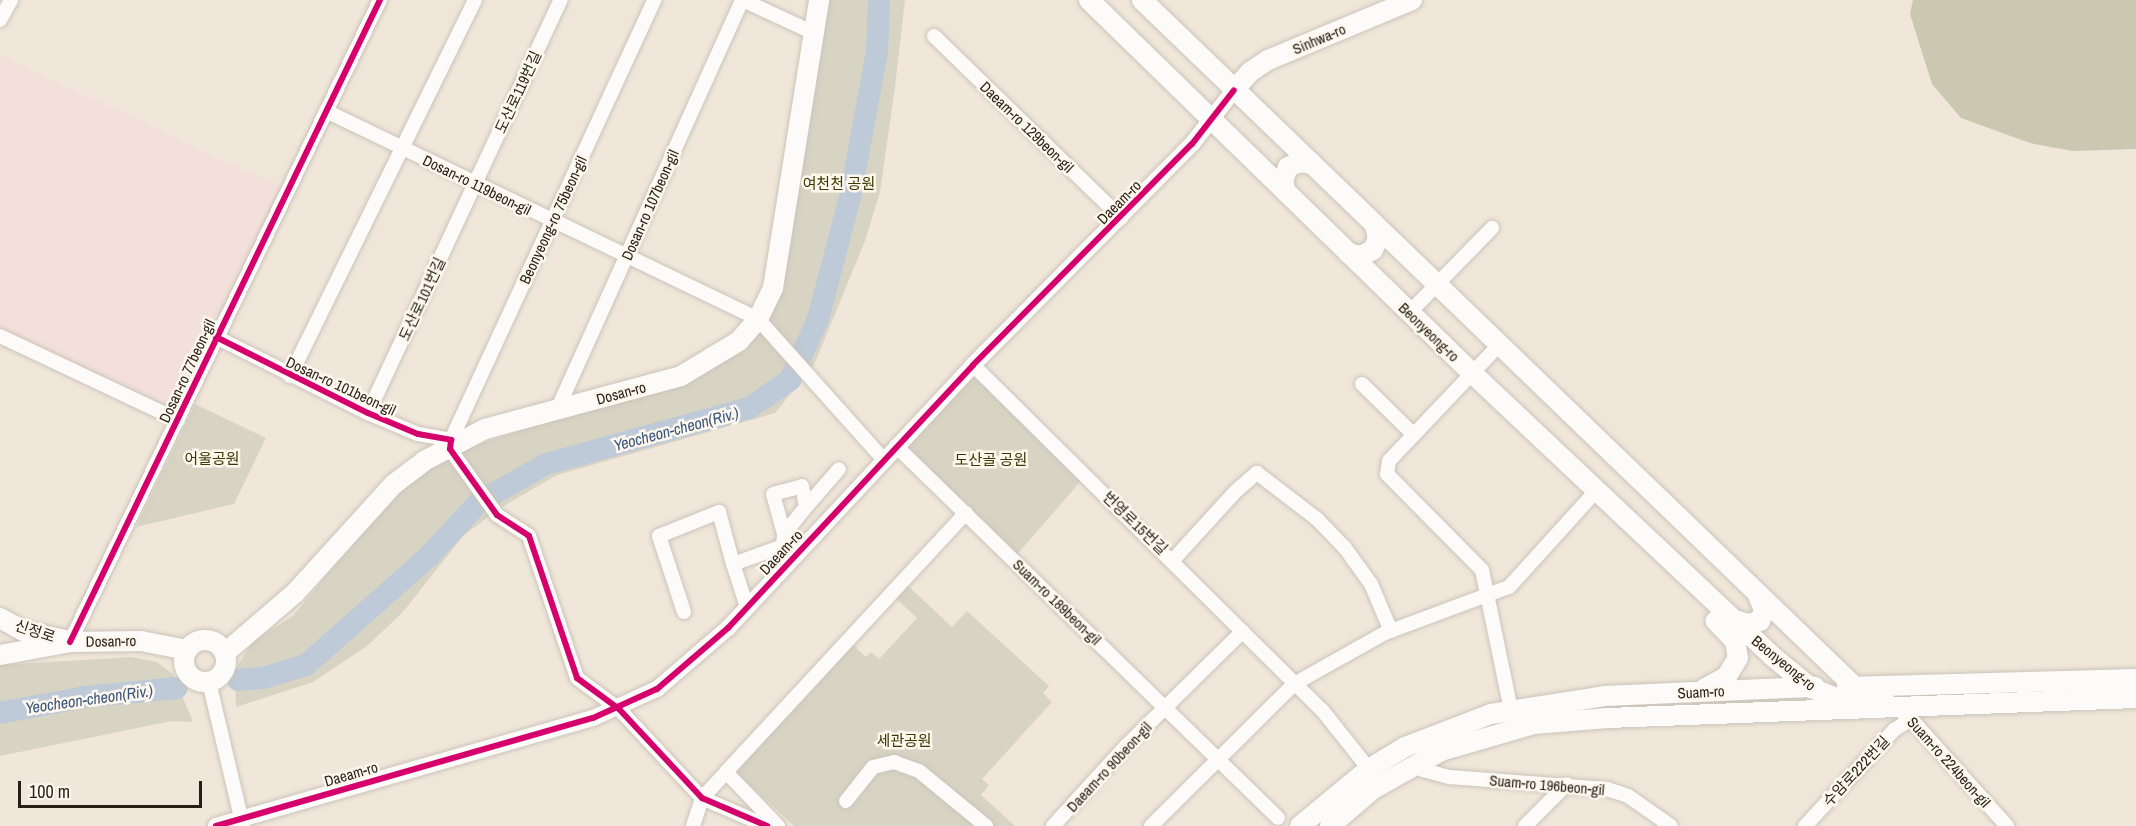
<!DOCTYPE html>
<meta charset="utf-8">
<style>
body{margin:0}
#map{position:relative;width:2136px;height:826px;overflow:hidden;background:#f0e7da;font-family:"Archivo Narrow","Noto Sans KR",sans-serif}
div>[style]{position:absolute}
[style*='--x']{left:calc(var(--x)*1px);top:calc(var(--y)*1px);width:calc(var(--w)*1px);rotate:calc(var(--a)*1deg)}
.education>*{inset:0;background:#f3e0da}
.green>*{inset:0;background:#d7d4c4}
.forest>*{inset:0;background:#cac8b1}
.river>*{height:22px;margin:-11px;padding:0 11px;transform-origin:11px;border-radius:11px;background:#becad7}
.roads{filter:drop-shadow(0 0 2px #cbc4ba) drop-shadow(0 0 2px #cbc4ba)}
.minor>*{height:14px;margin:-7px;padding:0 7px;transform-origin:7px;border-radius:7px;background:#fdfbf9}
.tertiary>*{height:16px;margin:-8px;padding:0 8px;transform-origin:8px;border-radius:8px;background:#fdfbf9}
.secondary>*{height:20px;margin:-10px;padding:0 10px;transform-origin:10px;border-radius:10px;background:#fdfbf9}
.secondary>.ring{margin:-10px;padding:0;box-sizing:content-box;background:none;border:20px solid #fdfbf9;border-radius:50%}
.cycleway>*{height:6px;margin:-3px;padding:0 3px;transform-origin:3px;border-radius:3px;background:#d6006c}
span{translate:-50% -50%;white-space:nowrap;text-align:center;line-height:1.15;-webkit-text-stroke:5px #fef7ee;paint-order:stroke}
.street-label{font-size:15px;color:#251f16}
.park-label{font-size:15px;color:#393a02}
.water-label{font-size:16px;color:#39577d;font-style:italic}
.scale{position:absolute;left:18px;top:781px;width:184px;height:27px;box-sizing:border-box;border:3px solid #251f16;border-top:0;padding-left:8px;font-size:18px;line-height:21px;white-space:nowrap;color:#251f16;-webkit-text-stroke:4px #fef7ee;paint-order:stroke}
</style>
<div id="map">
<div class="education">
<div style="clip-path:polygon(0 55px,287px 190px,178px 420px,0 336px)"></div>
</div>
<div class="green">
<div style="clip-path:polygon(827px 0,905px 0,895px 87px,880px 192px,865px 241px,814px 365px,775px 413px,557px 475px,502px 507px,464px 535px,402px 613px,367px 646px,313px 682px,236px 707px,235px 670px,253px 641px,293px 616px,378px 513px,427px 468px,482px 443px,631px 394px,756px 332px)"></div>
<div style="clip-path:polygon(973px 365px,1086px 475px,1013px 559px,896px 446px)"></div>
<div style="clip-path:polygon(195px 404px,266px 438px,234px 504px,136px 527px)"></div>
<div style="clip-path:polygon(905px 583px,952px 627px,967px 611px,1049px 686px,1043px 693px,1052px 702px,982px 779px,989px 785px,981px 795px,1015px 826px,794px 826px,733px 770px,850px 642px,866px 657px,871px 652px,879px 659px,917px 618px,893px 596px)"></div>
<div style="clip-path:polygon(131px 657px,157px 662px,173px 674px,193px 722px,172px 721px,0 756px,0 665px)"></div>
</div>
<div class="forest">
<div style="clip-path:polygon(1913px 0,2136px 0,2136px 149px,2072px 151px,2030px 143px,1961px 118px,1932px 84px,1910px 14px)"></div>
</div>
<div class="river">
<div style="--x:238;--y:680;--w:25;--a:-5"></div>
<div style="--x:263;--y:678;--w:45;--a:-16.8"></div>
<div style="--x:306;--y:665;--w:163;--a:-41.5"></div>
<div style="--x:428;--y:557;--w:75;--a:-47.2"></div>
<div style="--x:479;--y:502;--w:77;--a:-29.6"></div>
<div style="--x:546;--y:464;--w:211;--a:-15.4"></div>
<div style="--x:749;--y:408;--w:50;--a:-34.3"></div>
<div style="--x:790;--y:380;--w:67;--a:-65.3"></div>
<div style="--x:818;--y:319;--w:130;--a:-75.3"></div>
<div style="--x:851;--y:193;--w:143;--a:-79.6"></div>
<div style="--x:877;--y:52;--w:52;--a:-87.8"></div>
<div style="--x:0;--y:713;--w:86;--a:-10.7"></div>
<div style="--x:85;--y:697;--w:92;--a:-5.6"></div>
</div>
<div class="roads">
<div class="minor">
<div style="--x:743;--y:0;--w:78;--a:24.9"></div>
<div style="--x:0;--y:20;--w:23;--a:-61"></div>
<div style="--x:934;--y:36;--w:261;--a:44.2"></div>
<div style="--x:326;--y:111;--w:479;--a:25.7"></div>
<div style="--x:758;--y:319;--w:188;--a:48.2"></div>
<div style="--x:1409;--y:313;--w:119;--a:-45.7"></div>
<div style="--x:0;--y:336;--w:197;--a:25.3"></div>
<div style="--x:216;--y:337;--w:170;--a:26.6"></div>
<div style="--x:368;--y:413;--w:54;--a:22.8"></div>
<div style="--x:418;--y:434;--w:34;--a:10"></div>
<div style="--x:451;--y:440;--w:9;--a:96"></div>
<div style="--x:450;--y:449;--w:81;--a:54.5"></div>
<div style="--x:497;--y:515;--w:38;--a:33"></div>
<div style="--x:529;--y:536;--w:150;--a:71.3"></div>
<div style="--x:577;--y:678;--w:52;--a:36.4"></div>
<div style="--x:619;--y:709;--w:122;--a:47"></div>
<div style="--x:702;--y:798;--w:71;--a:23.3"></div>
<div style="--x:1498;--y:346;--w:158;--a:133.5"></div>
<div style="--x:1389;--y:461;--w:13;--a:99"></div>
<div style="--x:1387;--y:474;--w:135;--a:45.3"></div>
<div style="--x:1482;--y:570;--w:143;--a:78.3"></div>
<div style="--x:973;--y:365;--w:491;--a:44.7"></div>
<div style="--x:1322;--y:710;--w:75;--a:51.5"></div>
<div style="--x:290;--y:376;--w:419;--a:-63.8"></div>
<div style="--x:1362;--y:384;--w:71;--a:44.4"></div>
<div style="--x:557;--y:410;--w:450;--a:-65.7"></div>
<div style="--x:368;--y:413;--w:456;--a:-65"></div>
<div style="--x:451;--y:440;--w:485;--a:-65.2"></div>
<div style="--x:896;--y:446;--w:533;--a:44.24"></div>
<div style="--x:784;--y:534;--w:35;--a:-51"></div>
<div style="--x:1173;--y:560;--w:93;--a:-47.6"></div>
<div style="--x:1236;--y:491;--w:28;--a:-41"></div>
<div style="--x:1257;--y:473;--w:76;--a:37.5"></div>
<div style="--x:1317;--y:519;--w:40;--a:46"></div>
<div style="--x:1345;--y:548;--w:44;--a:54.2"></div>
<div style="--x:1371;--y:584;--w:51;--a:66.9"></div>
<div style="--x:747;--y:607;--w:45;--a:-108"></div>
<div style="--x:733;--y:564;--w:53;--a:-19.8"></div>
<div style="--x:783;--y:546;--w:12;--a:-85"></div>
<div style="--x:784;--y:534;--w:41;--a:-105.4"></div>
<div style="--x:773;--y:494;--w:30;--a:-15"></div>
<div style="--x:802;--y:486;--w:21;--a:79"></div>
<div style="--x:806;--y:507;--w:50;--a:-49"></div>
<div style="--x:684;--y:612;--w:80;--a:-108.2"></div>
<div style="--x:659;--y:536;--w:65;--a:-21.8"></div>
<div style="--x:719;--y:512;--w:54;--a:74.9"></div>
<div style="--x:70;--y:642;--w:713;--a:-64.23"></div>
<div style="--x:209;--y:682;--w:148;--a:76.7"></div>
<div style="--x:1862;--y:689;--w:29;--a:25"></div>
<div style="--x:1888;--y:701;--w:29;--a:38"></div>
<div style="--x:1911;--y:719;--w:144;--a:48.1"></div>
<div style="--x:1417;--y:763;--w:9;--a:49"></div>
<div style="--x:1423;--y:770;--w:28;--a:15"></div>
<div style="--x:1450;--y:777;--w:157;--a:4.4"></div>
<div style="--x:1607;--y:789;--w:22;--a:18"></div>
<div style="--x:1628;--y:796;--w:52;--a:34.9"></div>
<div style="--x:726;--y:772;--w:353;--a:-47.2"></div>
<div style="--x:846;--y:801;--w:43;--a:-51.5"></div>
<div style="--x:873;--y:767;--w:22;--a:-13"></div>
<div style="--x:894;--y:762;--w:27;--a:20"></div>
<div style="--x:919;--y:771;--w:87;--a:39.4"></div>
<div style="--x:693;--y:826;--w:29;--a:-72"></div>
<div style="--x:702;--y:798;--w:35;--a:-47"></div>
<div style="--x:726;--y:772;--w:75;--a:46.1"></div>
<div style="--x:1053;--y:826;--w:107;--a:-47.7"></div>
<div style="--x:1125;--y:747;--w:165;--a:-44.5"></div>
<div style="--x:1151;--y:826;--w:202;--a:-44.8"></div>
<div style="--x:1294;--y:684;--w:104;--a:-29.3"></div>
<div style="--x:1385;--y:633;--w:132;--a:-20.4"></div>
<div style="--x:1509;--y:587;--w:130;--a:-47.8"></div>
<div style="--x:1525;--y:826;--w:59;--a:-45"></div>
<div style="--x:1805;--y:826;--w:131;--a:-47.2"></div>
<div style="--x:1894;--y:730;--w:20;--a:-33"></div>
</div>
<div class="tertiary">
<div style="--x:216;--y:826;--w:392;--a:-16"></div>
<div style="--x:593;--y:718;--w:70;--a:-24.4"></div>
<div style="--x:657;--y:689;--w:94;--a:-40.7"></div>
<div style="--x:728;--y:628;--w:359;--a:-47"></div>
<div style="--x:973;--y:365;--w:311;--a:-45.3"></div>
<div style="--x:1192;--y:144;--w:68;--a:-52.1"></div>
</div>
<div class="secondary">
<div style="--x:1089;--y:0;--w:535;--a:44.24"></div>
<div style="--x:1472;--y:373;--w:412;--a:43.3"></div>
<div style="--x:1772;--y:656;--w:50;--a:39.4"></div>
<div style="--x:1811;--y:688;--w:55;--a:21.4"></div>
<div style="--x:1142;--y:0;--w:990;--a:43.94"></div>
<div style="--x:1855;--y:687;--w:22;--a:72"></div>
<div style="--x:1234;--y:90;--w:24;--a:-48"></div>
<div style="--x:1250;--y:72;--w:22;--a:-34"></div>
<div style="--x:1268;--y:60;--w:156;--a:-22.6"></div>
<div style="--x:1286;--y:192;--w:11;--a:-105"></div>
<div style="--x:1283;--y:181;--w:15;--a:-70"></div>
<div style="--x:1288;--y:167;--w:13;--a:-23"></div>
<div style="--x:1300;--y:162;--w:12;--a:9"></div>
<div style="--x:1348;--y:253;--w:13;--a:13"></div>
<div style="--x:1361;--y:256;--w:13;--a:-27"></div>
<div style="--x:1373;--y:250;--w:13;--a:-67"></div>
<div style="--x:1378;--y:238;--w:12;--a:-104"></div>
<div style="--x:0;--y:618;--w:26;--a:29"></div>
<div style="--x:23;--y:631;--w:43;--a:12.1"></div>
<div style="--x:1732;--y:619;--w:17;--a:17"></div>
<div style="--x:1748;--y:624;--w:12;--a:-14"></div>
<div style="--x:1760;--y:621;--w:12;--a:-70"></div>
<div style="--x:1764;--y:610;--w:18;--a:-112"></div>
<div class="ring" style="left:184px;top:640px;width:22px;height:22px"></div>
<div style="--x:225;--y:653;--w:92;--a:-40.6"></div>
<div style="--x:295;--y:593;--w:147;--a:-47.8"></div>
<div style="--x:394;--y:484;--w:38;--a:-37"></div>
<div style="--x:424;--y:461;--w:69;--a:-27.7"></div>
<div style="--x:485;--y:429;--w:203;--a:-15.1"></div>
<div style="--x:681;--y:376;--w:68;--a:-31.1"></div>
<div style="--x:739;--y:341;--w:29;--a:-49"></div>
<div style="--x:758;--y:319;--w:34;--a:-64"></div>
<div style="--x:773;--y:288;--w:292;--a:-80.9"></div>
<div style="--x:0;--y:655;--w:71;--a:-10.5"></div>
<div style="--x:70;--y:642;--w:71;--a:-0.8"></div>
<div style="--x:141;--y:641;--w:47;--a:11.1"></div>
<div style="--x:1847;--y:687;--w:289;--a:-1.6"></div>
<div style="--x:1704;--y:689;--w:26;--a:-29"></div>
<div style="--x:1727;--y:676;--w:21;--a:-59"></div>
<div style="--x:1738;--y:658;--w:17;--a:-100"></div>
<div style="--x:1735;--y:641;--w:28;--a:-134"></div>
<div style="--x:1300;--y:826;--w:89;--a:-39.6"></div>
<div style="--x:1369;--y:769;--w:42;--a:-31.4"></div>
<div style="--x:1405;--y:747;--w:92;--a:-21"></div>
<div style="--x:1491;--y:714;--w:115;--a:-9"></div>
<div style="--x:1605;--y:696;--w:210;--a:-2.5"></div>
<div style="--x:1330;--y:826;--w:57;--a:-40.7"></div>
<div style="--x:1373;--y:789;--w:78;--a:-29.2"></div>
<div style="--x:1441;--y:751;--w:97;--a:-16.2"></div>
<div style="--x:1534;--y:724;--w:74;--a:-4.6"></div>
<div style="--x:1608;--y:718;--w:528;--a:-2.17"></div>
</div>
</div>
<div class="cycleway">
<div style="--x:216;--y:337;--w:170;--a:26.6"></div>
<div style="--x:368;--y:413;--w:54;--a:22.8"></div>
<div style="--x:418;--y:434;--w:34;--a:10"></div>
<div style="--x:451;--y:440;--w:9;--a:96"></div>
<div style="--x:450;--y:449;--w:81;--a:54.5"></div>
<div style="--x:497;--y:515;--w:38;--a:33"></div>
<div style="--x:529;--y:536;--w:150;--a:71.3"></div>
<div style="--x:577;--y:678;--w:52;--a:36.4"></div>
<div style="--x:619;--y:709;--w:122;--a:47"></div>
<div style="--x:702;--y:798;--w:71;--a:23.3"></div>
<div style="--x:70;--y:642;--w:713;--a:-64.23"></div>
<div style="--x:216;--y:826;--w:392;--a:-16"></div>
<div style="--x:593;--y:718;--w:70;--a:-24.4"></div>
<div style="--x:657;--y:689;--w:94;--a:-40.7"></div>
<div style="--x:728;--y:628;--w:359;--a:-47"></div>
<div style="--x:973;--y:365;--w:311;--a:-45.3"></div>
<div style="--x:1192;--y:144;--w:68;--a:-52.1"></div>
</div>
<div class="street-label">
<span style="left:1319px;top:39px;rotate:-23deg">Sinhwa-ro</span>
<span style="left:518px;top:92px;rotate:-65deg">도산로119번길</span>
<span style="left:1027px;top:127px;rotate:44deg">Daeam-ro 129beon-gil</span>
<span style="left:477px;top:185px;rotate:26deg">Dosan-ro 119beon-gil</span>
<span style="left:1119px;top:202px;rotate:-45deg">Daeam-ro</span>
<span style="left:650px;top:205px;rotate:-66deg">Dosan-ro 107beon-gil</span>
<span style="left:553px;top:220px;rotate:-65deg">Beonyeong-ro 75beon-gil</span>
<span style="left:422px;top:299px;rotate:-65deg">도산로101번길</span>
<span style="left:1429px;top:332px;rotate:44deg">Beonyeong-ro</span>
<span style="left:187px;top:371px;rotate:-65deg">Dosan-ro 77beon-gil</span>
<span style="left:341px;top:386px;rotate:25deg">Dosan-ro 101beon-gil</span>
<span style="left:621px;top:393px;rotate:-15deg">Dosan-ro</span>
<span style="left:1135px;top:523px;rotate:44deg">번영로15번길</span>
<span style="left:781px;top:552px;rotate:-47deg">Daeam-ro</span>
<span style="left:1057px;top:602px;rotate:44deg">Suam-ro 189beon-gil</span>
<span style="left:35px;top:631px;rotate:18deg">신정로</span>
<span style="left:111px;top:641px;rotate:-1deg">Dosan-ro</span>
<span style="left:1784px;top:663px;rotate:39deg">Beonyeong-ro</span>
<span style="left:1701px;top:692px;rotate:-3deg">Suam-ro</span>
<span style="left:1949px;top:762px;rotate:48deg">Suam-ro 224beon-gil</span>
<span style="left:1109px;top:767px;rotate:-47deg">Daeam-ro 90beon-gil</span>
<span style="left:1856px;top:771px;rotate:-47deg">수암로222번길</span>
<span style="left:351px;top:774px;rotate:-16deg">Daeam-ro</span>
<span style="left:1547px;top:785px;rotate:5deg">Suam-ro 196beon-gil</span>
</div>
<div class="park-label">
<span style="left:839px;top:184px">여천천 공원</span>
<span style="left:212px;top:459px">어울공원</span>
<span style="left:991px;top:460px">도산골 공원</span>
<span style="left:904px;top:741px">세관공원</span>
</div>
<div class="water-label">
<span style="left:676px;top:429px;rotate:-15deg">Yeocheon-cheon(Riv.)</span>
<span style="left:89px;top:699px;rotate:-8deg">Yeocheon-cheon(Riv.)</span>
</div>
<div class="scale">100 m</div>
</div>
